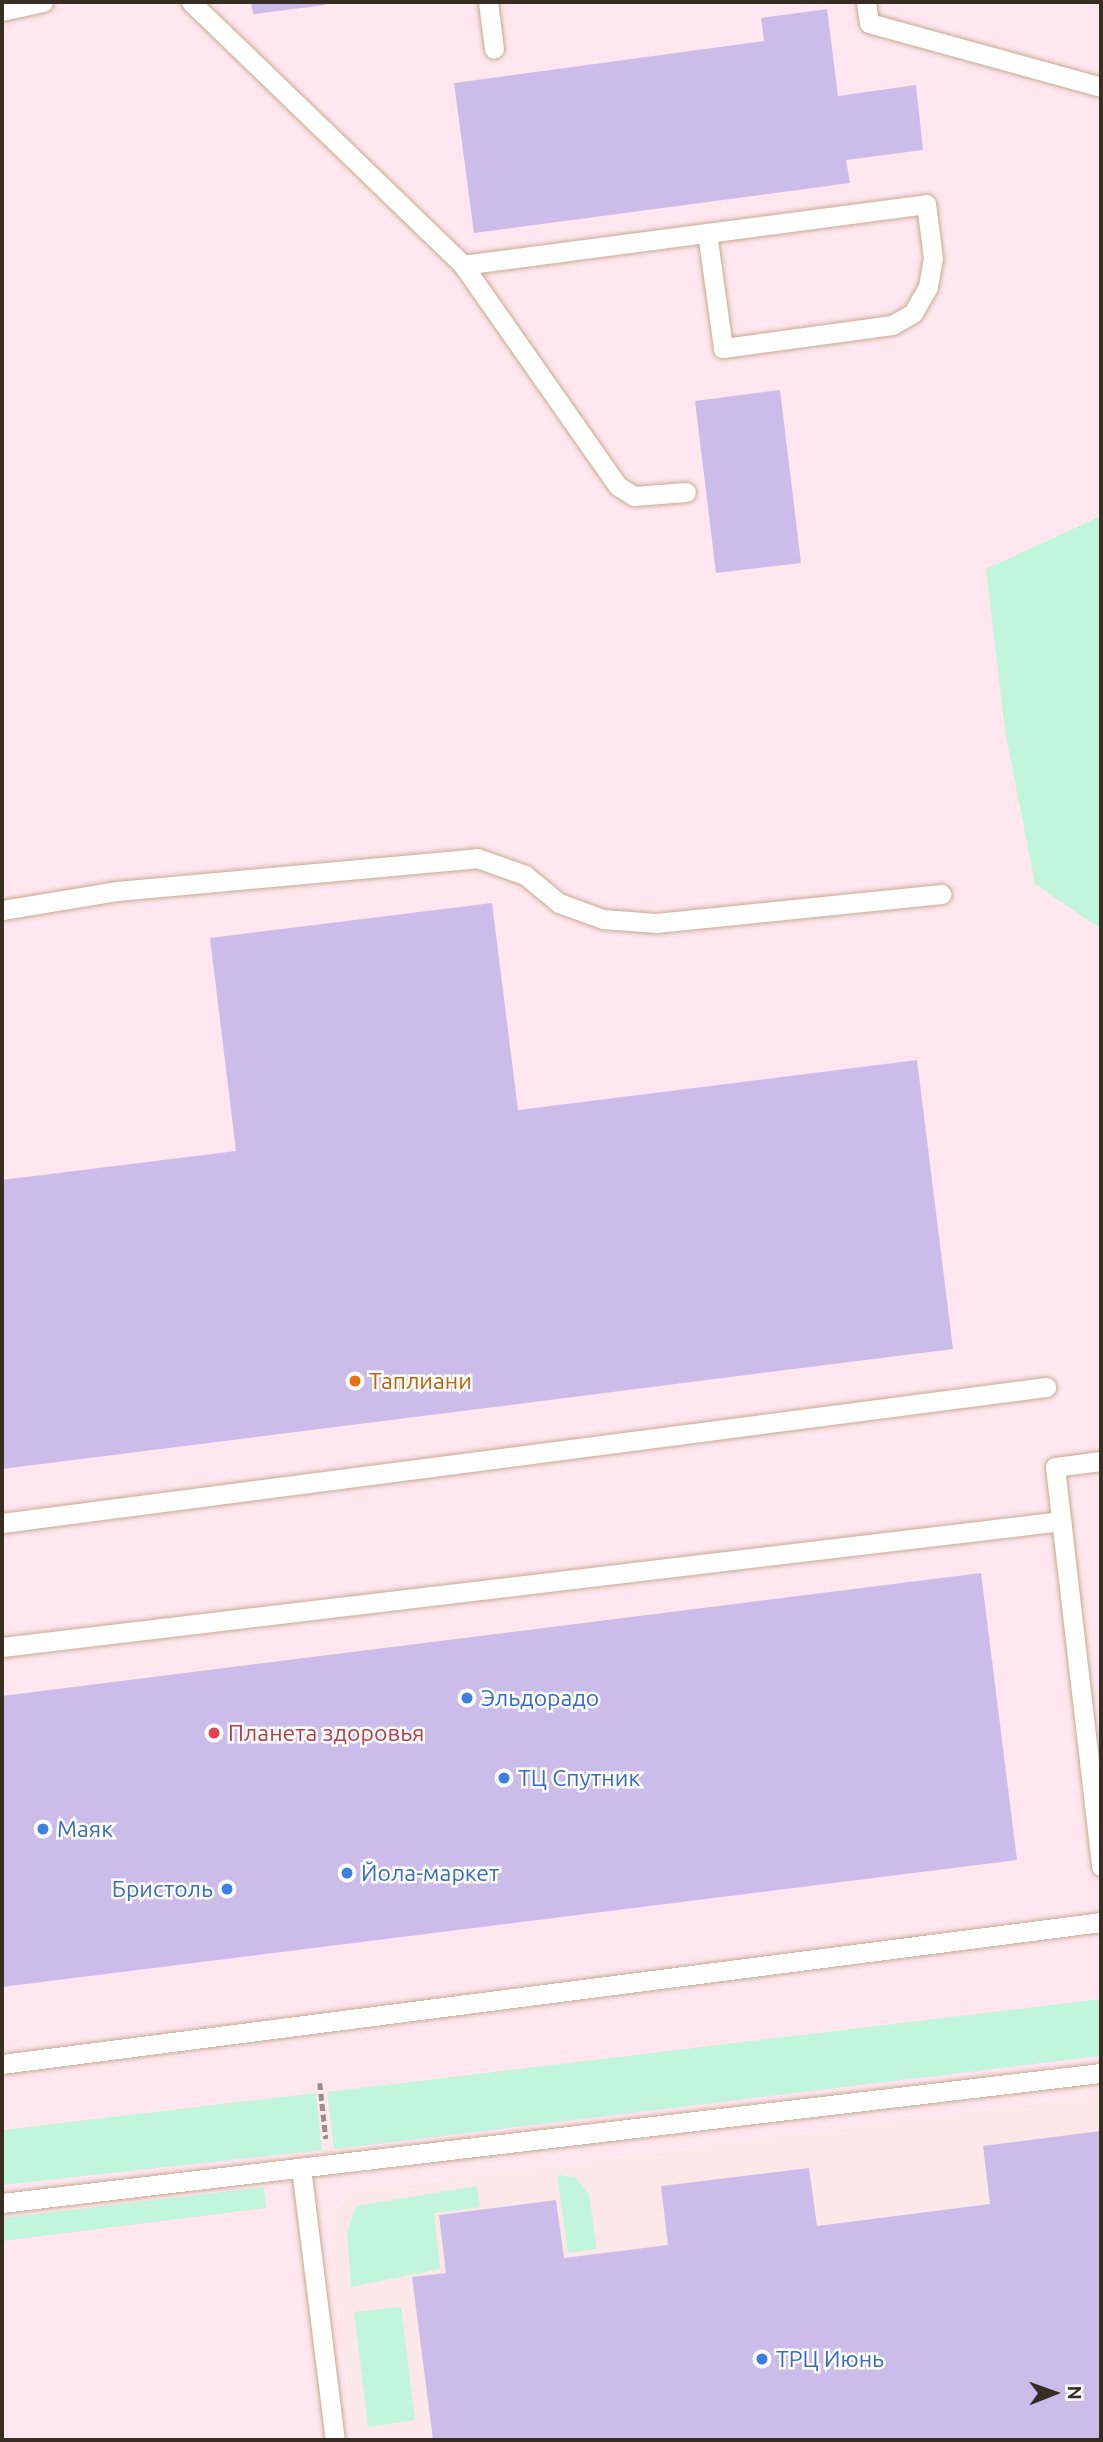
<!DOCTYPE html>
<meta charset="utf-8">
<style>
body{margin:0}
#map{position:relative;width:1103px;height:2442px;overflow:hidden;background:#fcf6f1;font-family:Ubuntu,sans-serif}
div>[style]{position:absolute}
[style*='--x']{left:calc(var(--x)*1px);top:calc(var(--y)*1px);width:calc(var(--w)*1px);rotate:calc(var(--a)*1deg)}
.commercial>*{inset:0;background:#fde8e9}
.industrial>*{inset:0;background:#ffe6ef}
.green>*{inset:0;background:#c1f5dc}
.building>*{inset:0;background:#ccbcea}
.path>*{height:4.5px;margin-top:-2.25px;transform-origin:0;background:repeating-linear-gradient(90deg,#988f87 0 7px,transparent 0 10.5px)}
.roads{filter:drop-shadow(0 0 2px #c6ab91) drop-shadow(0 0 2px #c6ab91)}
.service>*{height:19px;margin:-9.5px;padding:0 9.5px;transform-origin:9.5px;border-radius:9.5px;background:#fff}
.dots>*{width:19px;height:19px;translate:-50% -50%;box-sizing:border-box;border:4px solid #fff;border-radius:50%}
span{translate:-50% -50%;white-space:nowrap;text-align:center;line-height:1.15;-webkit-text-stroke:5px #fff;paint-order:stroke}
.food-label{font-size:23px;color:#c56008}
.left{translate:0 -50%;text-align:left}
.shop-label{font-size:23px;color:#366cbe}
.right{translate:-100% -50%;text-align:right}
.health-label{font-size:23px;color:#be3a42}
.frame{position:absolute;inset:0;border:4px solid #382d22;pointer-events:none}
.north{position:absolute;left:1019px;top:2358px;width:70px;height:70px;-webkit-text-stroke:5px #fff;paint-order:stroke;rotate:89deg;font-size:19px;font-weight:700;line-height:28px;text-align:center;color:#382d22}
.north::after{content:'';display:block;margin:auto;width:24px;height:32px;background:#382d22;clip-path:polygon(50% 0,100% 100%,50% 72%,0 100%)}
</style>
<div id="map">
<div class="commercial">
<div style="clip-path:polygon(1101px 2095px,1101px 2440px,354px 2440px,330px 2247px,329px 2220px,349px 2193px)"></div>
</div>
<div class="industrial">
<div style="clip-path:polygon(2px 2px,1101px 2px,1101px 2095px,349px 2193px,329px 2220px,330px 2247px,354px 2440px,2px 2440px)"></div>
</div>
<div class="green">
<div style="clip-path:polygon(1101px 516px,1101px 929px,1035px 884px,1005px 731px,986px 569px)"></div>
<div style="clip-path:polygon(1101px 1999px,1101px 2056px,334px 2149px,327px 2092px)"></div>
<div style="clip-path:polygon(316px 2093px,322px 2150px,2px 2185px,2px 2130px)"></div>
<div style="clip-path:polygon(557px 2175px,575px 2177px,589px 2194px,597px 2249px,568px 2253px)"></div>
<div style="clip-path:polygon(477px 2186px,480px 2207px,434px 2213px,440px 2269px,351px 2287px,347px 2232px,356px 2206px)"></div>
<div style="clip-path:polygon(264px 2187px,266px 2208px,2px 2241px,2px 2218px)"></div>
<div style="clip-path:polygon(401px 2307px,415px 2420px,368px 2427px,354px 2312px)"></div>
</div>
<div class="building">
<div style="clip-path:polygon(251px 2px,324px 2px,325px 5px,253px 14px)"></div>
<div style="clip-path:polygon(827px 9px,838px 96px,916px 85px,923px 150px,846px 160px,850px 183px,474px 233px,454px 83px,764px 41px,761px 18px)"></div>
<div style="clip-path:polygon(780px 390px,801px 563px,716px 573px,695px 401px)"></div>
<div style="clip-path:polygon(492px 903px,518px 1110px,917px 1060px,953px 1349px,2px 1469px,2px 1180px,236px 1151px,210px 938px)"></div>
<div style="clip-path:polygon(981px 1573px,1017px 1860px,2px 1987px,2px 1696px)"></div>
<div style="clip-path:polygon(1101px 2131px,1101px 2440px,433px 2440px,412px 2277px,446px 2273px,439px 2215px,556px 2200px,564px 2258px,668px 2245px,661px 2186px,809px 2168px,817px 2226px,990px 2204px,983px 2146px)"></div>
</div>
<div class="path">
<div style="--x:320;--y:2083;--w:56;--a:83.9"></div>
</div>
<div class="roads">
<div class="service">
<div style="--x:191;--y:2;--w:378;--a:44"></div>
<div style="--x:463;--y:265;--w:270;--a:55"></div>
<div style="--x:618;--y:486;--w:19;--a:32"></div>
<div style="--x:634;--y:496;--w:52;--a:-4.4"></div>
<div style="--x:488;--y:2;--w:47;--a:82.7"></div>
<div style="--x:866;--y:2;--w:21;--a:82"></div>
<div style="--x:869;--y:23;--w:241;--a:15.4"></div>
<div style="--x:2;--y:11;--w:42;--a:-12.4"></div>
<div style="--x:463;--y:265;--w:246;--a:-7.5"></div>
<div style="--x:707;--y:233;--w:221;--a:-7.5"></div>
<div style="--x:926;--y:204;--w:54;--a:82.6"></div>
<div style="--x:933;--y:258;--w:29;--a:100"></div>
<div style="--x:928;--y:287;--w:30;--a:120"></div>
<div style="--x:913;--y:313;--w:24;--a:150"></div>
<div style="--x:892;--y:325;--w:171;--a:172.2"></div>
<div style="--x:723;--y:348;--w:116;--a:-97.9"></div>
<div style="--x:2;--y:910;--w:117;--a:-9.4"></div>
<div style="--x:117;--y:891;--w:362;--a:-5.2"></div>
<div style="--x:477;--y:858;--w:51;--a:19.5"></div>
<div style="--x:525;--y:875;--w:44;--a:39.5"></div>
<div style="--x:559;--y:903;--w:47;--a:20"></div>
<div style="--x:603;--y:919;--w:53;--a:4.3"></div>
<div style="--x:656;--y:923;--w:287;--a:-5.8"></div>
<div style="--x:1101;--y:1461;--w:46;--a:172.6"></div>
<div style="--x:1055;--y:1467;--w:402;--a:83.4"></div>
<div style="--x:2;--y:1523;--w:1053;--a:-7.42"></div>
<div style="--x:2;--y:1647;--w:1067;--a:-6.78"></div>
<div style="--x:2;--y:2064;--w:1108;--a:-7.36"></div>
<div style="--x:301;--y:2168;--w:274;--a:82.9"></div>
<div style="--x:2;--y:2203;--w:1107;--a:-6.75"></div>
</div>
</div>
<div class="dots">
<div style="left:355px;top:1381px;background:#e8710a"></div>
<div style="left:467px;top:1698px;background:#3f7fe0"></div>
<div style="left:214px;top:1733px;background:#e0444e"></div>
<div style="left:504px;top:1778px;background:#3f7fe0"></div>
<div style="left:43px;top:1829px;background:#3f7fe0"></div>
<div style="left:347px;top:1873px;background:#3f7fe0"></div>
<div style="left:227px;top:1889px;background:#3f7fe0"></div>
<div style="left:762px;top:2359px;background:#3f7fe0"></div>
</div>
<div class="food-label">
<span class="left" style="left:369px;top:1381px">Таплиани</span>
</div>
<div class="shop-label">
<span class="left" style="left:481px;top:1698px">Эльдорадо</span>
<span class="left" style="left:518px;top:1778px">ТЦ Спутник</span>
<span class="left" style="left:57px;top:1829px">Маяк</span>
<span class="left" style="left:361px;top:1873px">Йола-маркет</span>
<span class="right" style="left:213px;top:1889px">Бристоль</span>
<span class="left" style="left:776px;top:2359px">ТРЦ Июнь</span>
</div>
<div class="health-label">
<span class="left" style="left:228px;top:1733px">Планета здоровья</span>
</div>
<div class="frame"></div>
<div class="north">N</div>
</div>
